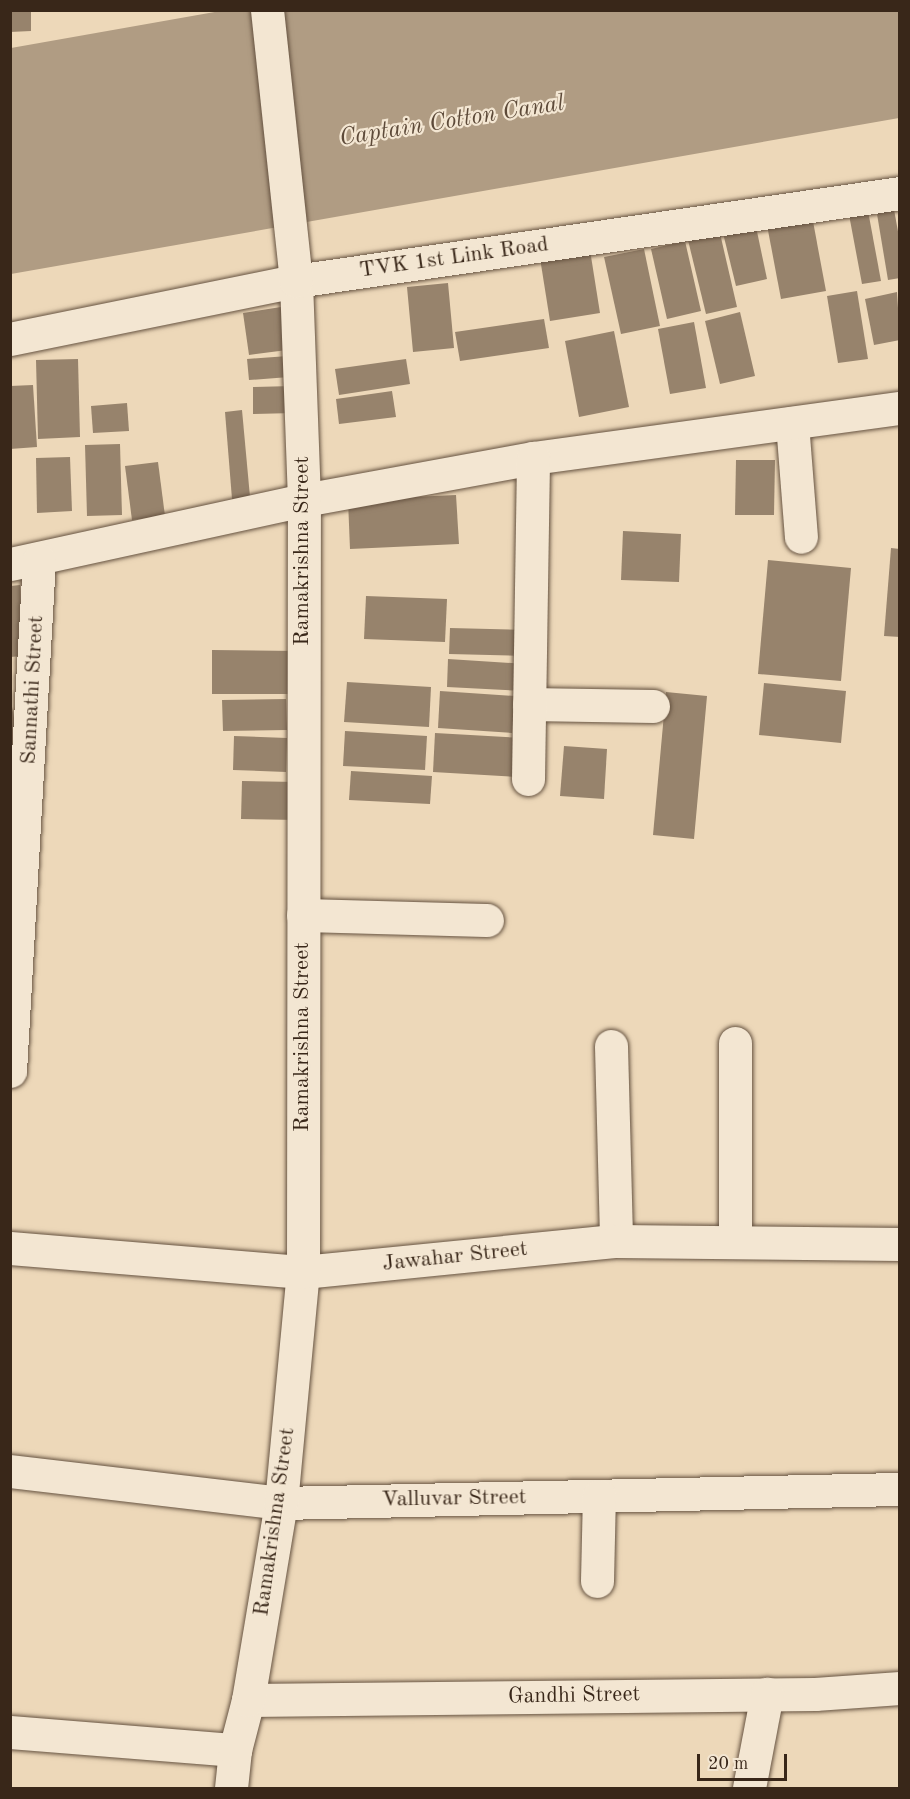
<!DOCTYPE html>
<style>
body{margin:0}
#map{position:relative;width:910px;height:1799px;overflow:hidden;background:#edd8b9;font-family:"Old Standard TT",serif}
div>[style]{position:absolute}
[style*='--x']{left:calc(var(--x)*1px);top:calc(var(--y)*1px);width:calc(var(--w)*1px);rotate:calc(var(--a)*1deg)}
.water>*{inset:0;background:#b09c83}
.building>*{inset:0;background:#97836c}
.roads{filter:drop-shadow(0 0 2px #665341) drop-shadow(0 0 2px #665341)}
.minor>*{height:33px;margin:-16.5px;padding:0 16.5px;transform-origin:16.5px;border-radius:16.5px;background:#f3e6d2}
span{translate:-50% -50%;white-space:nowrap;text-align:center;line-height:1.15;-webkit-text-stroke:4.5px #f3e6d2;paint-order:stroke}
.street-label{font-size:22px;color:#392719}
.water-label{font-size:24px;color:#5d4a39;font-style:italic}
.frame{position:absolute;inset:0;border:12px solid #392719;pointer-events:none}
.scale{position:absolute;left:697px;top:1754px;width:90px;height:27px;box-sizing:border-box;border:3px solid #392719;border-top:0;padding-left:8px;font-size:18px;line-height:21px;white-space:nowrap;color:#392719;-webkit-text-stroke:4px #f3e6d2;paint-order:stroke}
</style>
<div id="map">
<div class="water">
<div style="clip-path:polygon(226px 10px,899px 11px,899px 118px,11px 274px,11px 48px)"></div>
</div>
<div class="building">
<div style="clip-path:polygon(10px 10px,31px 10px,31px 31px,10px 32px)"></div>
<div style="clip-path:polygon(892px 199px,900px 242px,900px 278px,888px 280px,875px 202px)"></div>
<div style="clip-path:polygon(866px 200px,881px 281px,862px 284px,847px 204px)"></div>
<div style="clip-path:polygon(812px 216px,826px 291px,781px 299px,767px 225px)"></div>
<div style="clip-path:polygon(755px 222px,767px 279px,736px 286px,722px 229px)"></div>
<div style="clip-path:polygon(719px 229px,737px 307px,706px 314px,687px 236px)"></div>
<div style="clip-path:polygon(685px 241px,701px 311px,667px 319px,651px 249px)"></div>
<div style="clip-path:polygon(644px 249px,660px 326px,621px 334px,604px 257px)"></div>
<div style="clip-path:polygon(590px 250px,600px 313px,550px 321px,540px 258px)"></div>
<div style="clip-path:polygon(448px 283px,454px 348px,413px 352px,407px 287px)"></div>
<div style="clip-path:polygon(857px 291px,868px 359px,838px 363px,827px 296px)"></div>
<div style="clip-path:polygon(897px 292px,900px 340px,874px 345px,865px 299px)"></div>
<div style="clip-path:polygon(281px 307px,287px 350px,249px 355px,243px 313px)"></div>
<div style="clip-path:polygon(740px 312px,755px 376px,720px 384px,705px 321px)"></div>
<div style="clip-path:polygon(544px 319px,549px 348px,460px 361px,455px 332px)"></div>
<div style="clip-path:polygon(694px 322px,706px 388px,670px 394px,658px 329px)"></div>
<div style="clip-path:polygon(614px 331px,629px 407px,579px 417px,565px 341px)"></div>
<div style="clip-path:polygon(288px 356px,289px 377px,249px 380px,247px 359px)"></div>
<div style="clip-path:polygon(78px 359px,80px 437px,38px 439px,36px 360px)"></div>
<div style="clip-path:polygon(406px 359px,410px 384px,339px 395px,335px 369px)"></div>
<div style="clip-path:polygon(33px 385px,37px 447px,10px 449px,10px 386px)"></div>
<div style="clip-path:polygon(293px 386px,294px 413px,253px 414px,253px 387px)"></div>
<div style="clip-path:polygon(392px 391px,396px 417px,339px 424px,336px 399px)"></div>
<div style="clip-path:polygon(127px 403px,129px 431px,93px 433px,91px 406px)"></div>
<div style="clip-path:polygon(242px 410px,250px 497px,232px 499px,225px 412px)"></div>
<div style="clip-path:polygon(120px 444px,122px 515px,87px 516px,85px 445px)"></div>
<div style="clip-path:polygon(70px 457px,72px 511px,37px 513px,36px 458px)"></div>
<div style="clip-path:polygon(736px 460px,775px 460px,774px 515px,735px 515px)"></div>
<div style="clip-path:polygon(158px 462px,165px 516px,132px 520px,125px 466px)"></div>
<div style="clip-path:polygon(456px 495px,459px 544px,350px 549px,348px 500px)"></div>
<div style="clip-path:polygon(623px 531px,681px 534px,679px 582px,621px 580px)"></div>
<div style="clip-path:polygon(891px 548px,900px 549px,900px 637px,884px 636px)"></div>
<div style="clip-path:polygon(768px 560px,851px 568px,841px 681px,758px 674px)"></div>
<div style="clip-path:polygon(20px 585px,23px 656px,10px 657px,10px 586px)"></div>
<div style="clip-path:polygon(366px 596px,447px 599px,445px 642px,364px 639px)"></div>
<div style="clip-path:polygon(450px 628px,527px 630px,526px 656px,449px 654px)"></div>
<div style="clip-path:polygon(212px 650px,297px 651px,297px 694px,212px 694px)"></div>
<div style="clip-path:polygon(448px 659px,526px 664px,524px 691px,447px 687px)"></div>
<div style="clip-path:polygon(347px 682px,431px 687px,429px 727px,344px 722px)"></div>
<div style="clip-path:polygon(764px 683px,846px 691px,841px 743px,759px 735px)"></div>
<div style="clip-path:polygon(440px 691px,515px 696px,512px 733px,438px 728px)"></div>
<div style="clip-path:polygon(666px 692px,707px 696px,694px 839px,653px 835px)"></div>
<div style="clip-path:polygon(10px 696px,20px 751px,10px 752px)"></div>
<div style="clip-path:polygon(286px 699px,287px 730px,223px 731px,222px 700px)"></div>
<div style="clip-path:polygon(345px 731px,427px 736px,425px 770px,343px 766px)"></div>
<div style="clip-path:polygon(435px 733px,521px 738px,518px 777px,433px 772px)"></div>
<div style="clip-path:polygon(234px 736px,287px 738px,286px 772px,233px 770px)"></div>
<div style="clip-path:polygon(564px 746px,607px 749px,604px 799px,560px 796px)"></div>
<div style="clip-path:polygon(351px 771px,432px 776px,430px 804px,349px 800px)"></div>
<div style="clip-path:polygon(242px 781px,297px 782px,297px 820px,241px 819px)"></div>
</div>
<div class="roads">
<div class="minor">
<div style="--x:10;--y:339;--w:292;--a:-11.5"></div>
<div style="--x:296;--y:281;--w:610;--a:-8.29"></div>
<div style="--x:792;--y:423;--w:114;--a:85.5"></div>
<div style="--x:10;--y:564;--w:301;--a:-12.3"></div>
<div style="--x:304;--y:500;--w:233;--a:-10.4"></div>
<div style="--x:533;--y:458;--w:370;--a:-7.8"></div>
<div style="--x:529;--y:704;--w:124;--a:0.9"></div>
<div style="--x:528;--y:779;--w:321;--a:-89.1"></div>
<div style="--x:303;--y:915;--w:184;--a:1.6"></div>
<div style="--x:735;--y:1043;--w:199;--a:90"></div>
<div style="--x:611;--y:1046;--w:195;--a:88.5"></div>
<div style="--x:10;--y:1071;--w:512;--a:-86.75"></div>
<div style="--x:10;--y:1248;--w:294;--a:4.7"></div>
<div style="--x:303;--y:1272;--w:315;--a:-5.7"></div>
<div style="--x:616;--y:1241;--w:284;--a:0.6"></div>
<div style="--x:10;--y:1471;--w:273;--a:6.7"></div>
<div style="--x:281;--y:1503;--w:619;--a:-1.3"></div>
<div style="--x:597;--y:1581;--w:85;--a:-88.7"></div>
<div style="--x:248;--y:1700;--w:567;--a:-0.61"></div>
<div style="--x:815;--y:1694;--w:85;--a:-4"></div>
<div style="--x:10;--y:1732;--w:226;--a:4.6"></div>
<div style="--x:231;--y:1788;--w:38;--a:-84"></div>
<div style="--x:235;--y:1750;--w:52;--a:-75.4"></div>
<div style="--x:248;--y:1700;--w:200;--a:-80.5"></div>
<div style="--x:281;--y:1503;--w:232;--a:-84.6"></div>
<div style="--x:303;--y:1272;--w:772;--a:-89.93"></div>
<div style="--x:304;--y:500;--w:219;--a:-92.1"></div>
<div style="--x:296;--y:281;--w:273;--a:-96.1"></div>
<div style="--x:749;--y:1788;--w:96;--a:-79.2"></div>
</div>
</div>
<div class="street-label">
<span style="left:454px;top:258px;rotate:-8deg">TVK 1st Link Road</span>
<span style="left:303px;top:551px;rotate:-90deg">Ramakrishna Street</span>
<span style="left:33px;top:690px;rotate:-87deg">Sannathi Street</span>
<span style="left:303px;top:1037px;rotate:-90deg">Ramakrishna Street</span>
<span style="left:455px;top:1257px;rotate:-6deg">Jawahar Street</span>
<span style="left:454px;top:1499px;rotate:-1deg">Valluvar Street</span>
<span style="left:275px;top:1522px;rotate:-82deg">Ramakrishna Street</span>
<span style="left:574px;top:1696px;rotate:-1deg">Gandhi Street</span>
</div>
<div class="water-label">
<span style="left:452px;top:122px;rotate:-9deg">Captain Cotton Canal</span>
</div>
<div class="frame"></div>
<div class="scale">20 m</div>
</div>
